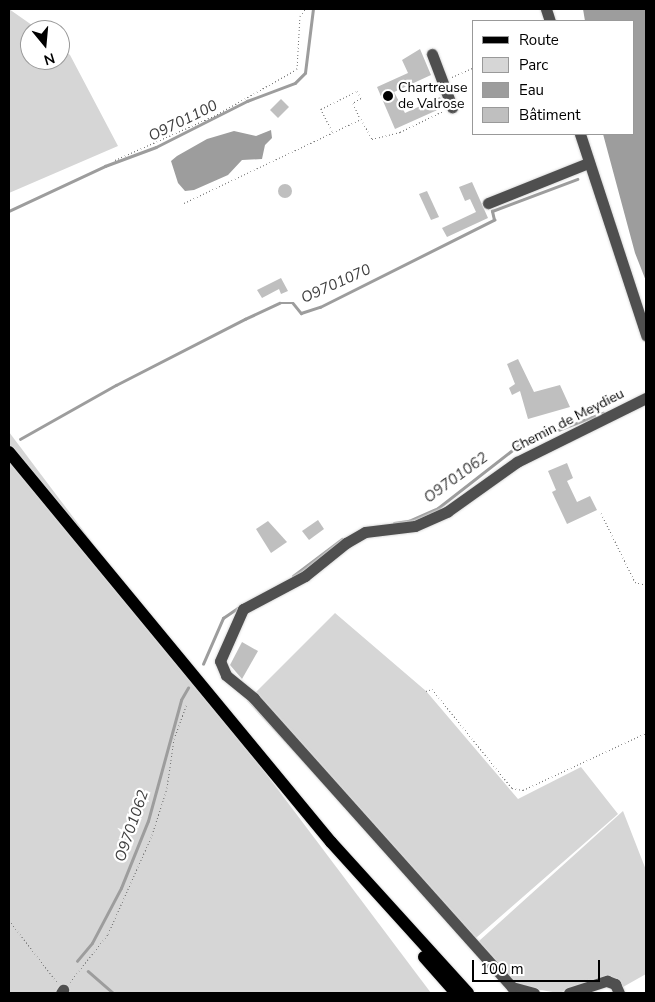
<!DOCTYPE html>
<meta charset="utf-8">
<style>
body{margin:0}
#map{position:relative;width:655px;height:1002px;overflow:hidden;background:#fff;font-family:"Nunito Sans",sans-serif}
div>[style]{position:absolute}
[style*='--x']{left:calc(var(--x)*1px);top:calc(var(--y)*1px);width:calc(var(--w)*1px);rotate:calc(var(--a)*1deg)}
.green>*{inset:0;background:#d6d6d6}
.water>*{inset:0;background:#9d9d9d}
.stream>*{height:2.5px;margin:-1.25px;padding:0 1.25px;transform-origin:1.25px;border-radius:1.25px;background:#9d9d9d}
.building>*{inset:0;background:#bfbfbf}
.round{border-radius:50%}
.path>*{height:1px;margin-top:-0.5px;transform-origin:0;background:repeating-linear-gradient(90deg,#717171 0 1px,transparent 0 3.5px)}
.roads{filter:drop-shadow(0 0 1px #dbdbdb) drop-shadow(0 0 1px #dbdbdb)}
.minor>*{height:11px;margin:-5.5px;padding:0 5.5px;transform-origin:5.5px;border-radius:5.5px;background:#4f4f4f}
.major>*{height:12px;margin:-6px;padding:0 6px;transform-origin:6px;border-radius:6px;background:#000}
.dots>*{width:14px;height:14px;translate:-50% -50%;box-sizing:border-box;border:2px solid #fff;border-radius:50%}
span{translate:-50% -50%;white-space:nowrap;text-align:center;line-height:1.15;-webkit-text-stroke:4.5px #fff;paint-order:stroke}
.poi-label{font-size:14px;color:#000}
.left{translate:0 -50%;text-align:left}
.street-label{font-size:14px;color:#000}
.water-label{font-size:15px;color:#3e3e3e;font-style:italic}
.frame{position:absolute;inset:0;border:10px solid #000;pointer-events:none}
.legend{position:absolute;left:472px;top:20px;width:162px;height:115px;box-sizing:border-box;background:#fff;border:1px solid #999;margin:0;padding:6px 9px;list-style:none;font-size:15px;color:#000}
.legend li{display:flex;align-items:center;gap:10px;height:25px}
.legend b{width:25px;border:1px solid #999}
.north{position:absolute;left:20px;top:20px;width:50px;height:50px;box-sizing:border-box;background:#fff;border:1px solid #999;border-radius:50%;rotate:163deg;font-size:14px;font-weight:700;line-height:20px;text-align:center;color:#000}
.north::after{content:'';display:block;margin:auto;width:18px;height:22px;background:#000;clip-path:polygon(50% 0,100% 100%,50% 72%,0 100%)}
.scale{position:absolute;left:472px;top:960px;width:128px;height:22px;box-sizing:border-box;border:2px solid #000;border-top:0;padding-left:6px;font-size:15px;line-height:18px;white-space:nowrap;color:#000;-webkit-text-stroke:4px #fff;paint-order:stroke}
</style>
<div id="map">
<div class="green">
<div style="clip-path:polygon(9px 9px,39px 30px,30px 30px,30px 60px,60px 60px,60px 47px,70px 55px,118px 146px,9px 193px)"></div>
<div style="clip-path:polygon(9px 432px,431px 993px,9px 993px)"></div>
<div style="clip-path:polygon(335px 613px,426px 691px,518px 799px,581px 767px,618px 814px,469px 944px,247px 701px)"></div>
<div style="clip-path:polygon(623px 811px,646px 870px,646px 974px,623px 987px,617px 979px,605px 977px,559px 993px,515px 986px,482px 952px,479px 941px)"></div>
</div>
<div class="water">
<div style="clip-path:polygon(583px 9px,646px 9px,646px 281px,635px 253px,603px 134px,634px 134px,634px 21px,585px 21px)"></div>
<div style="clip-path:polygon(271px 130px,272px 138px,265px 145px,262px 159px,242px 160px,228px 175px,194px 190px,185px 191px,178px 183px,171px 161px,177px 156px,207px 139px,234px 131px,256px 136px)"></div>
</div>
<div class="stream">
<div style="--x:9;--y:211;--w:106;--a:-25.1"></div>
<div style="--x:105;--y:166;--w:54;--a:-20.4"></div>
<div style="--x:156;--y:147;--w:102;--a:-26.8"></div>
<div style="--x:247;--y:101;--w:51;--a:-20.6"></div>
<div style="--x:295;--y:83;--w:14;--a:-45"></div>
<div style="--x:305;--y:73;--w:64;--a:-82.9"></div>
<div style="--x:20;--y:439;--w:110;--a:-29.4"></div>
<div style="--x:116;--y:385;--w:145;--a:-27.1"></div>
<div style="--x:245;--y:319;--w:38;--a:-25"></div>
<div style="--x:280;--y:303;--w:13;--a:0"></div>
<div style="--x:293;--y:303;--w:13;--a:51"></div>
<div style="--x:301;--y:313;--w:20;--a:-18"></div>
<div style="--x:320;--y:307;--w:195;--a:-26.6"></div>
<div style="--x:494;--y:220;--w:9;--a:-103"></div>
<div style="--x:492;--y:211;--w:91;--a:-20.6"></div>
<div style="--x:394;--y:523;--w:15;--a:-8"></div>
<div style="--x:409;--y:521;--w:32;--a:-24"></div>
<div style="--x:438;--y:508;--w:103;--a:-37.9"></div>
<div style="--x:519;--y:445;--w:90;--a:-20.9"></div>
<div style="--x:293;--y:576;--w:61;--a:-37.1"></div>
<div style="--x:203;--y:664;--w:50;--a:-66.5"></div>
<div style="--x:223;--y:618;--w:18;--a:-34"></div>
<div style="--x:77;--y:961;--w:23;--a:-50"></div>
<div style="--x:92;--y:943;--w:62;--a:-62.2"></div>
<div style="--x:121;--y:888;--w:72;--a:-68.1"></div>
<div style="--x:148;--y:821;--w:125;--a:-74.7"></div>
<div style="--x:181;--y:700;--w:14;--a:-60"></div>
<div style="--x:88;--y:971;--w:33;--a:41"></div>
</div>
<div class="building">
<div style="clip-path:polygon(420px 49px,431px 75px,394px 92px,405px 113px,440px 97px,444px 107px,395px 129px,377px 87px,408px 73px,402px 60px)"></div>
<div style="clip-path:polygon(281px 99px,289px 107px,278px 118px,270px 110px)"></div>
<div style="clip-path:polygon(472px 182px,488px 218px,447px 237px,442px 228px,476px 212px,470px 199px,465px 201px,459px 187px)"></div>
<div class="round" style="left:278px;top:184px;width:14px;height:14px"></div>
<div style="clip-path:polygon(427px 191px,439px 217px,431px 220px,419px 194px)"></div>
<div style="clip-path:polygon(281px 278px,288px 291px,281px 294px,279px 289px,262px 298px,257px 290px)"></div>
<div style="clip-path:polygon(518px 359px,534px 392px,560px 385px,570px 407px,528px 419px,520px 391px,512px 395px,509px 388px,515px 384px,507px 364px)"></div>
<div style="clip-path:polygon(567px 463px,573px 478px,567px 481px,577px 502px,590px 496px,597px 510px,567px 524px,552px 492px,556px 490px,548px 471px)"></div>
<div style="clip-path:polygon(318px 520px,324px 529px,309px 540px,302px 531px)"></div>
<div style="clip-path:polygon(268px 521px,287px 542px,271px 553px,256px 529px)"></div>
<div style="clip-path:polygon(242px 642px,258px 651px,242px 679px,230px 665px)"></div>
</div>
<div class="path">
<div style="--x:452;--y:77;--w:24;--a:-24"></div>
<div style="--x:332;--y:131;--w:25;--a:-117"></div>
<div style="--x:321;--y:109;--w:40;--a:-26.6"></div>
<div style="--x:357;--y:91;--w:8;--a:60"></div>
<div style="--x:361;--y:98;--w:9;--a:148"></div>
<div style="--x:353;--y:103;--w:17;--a:66"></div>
<div style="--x:115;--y:160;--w:108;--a:-24"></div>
<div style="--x:214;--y:116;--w:95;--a:-29.5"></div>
<div style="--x:297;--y:69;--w:53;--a:-86.8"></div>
<div style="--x:300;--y:16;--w:9;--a:-54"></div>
<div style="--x:184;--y:203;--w:196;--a:-25.4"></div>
<div style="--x:361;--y:119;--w:23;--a:61"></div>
<div style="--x:372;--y:139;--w:29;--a:-14"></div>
<div style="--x:400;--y:132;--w:48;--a:-26"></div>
<div style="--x:601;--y:513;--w:77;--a:63.8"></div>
<div style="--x:635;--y:582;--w:11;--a:15"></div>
<div style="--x:426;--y:691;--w:6;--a:-18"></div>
<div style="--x:432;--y:689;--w:127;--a:51.1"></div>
<div style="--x:512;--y:788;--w:11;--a:10"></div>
<div style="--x:523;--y:790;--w:136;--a:-24.9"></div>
<div style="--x:9;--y:920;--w:78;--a:52.3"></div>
<div style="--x:70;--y:982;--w:61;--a:-51.6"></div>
<div style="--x:108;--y:934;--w:108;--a:-66"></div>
<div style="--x:152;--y:835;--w:49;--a:-72.3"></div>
<div style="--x:167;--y:788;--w:49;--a:-81.9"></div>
<div style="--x:174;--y:739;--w:38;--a:-70"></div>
</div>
<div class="roads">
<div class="minor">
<div style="--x:546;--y:9;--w:13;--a:72"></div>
<div style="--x:432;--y:54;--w:57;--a:69.3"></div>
<div style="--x:580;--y:134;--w:212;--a:71.8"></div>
<div style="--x:488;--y:203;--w:108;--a:-21.8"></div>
<div style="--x:61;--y:993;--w:4;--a:-56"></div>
<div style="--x:534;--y:993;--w:23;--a:-165"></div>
<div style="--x:512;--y:987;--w:387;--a:-131.8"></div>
<div style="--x:254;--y:698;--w:36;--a:-141"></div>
<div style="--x:226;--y:675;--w:15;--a:-113"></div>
<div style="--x:220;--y:661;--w:57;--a:-66.1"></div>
<div style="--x:243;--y:609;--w:70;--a:-28"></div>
<div style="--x:305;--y:576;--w:53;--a:-38.8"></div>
<div style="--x:346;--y:543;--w:22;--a:-30"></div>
<div style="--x:365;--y:532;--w:50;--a:-6.8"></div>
<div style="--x:415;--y:526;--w:36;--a:-24"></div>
<div style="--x:448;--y:511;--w:85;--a:-35.4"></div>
<div style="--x:517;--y:462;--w:144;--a:-26.4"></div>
<div style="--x:569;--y:993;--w:40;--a:-18"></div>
<div style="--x:607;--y:981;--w:9;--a:21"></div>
<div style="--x:615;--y:984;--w:10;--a:66"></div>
</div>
<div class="major">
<div style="--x:9;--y:452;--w:506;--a:50.46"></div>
<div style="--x:331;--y:842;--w:204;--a:47.8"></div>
<div style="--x:424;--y:957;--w:48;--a:48.4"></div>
</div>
</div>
<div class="dots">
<div style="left:388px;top:96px;background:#000"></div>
</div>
<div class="poi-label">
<span class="left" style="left:398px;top:96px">Chartreuse<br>de Valrose</span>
</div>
<div class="street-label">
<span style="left:568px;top:421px;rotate:-27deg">Chemin de Meydieu</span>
</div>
<div class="water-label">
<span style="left:183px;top:121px;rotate:-26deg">O9701100</span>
<span style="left:336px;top:284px;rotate:-24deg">O9701070</span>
<span style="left:456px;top:478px;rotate:-36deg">O9701062</span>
<span style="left:132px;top:826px;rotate:-71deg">O9701062</span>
</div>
<div class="frame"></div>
<ul class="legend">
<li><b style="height:6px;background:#000"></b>Route</li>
<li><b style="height:14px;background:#d6d6d6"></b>Parc</li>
<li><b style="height:14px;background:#9d9d9d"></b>Eau</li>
<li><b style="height:14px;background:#bfbfbf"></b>Bâtiment</li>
</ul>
<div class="north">N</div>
<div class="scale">100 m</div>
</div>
